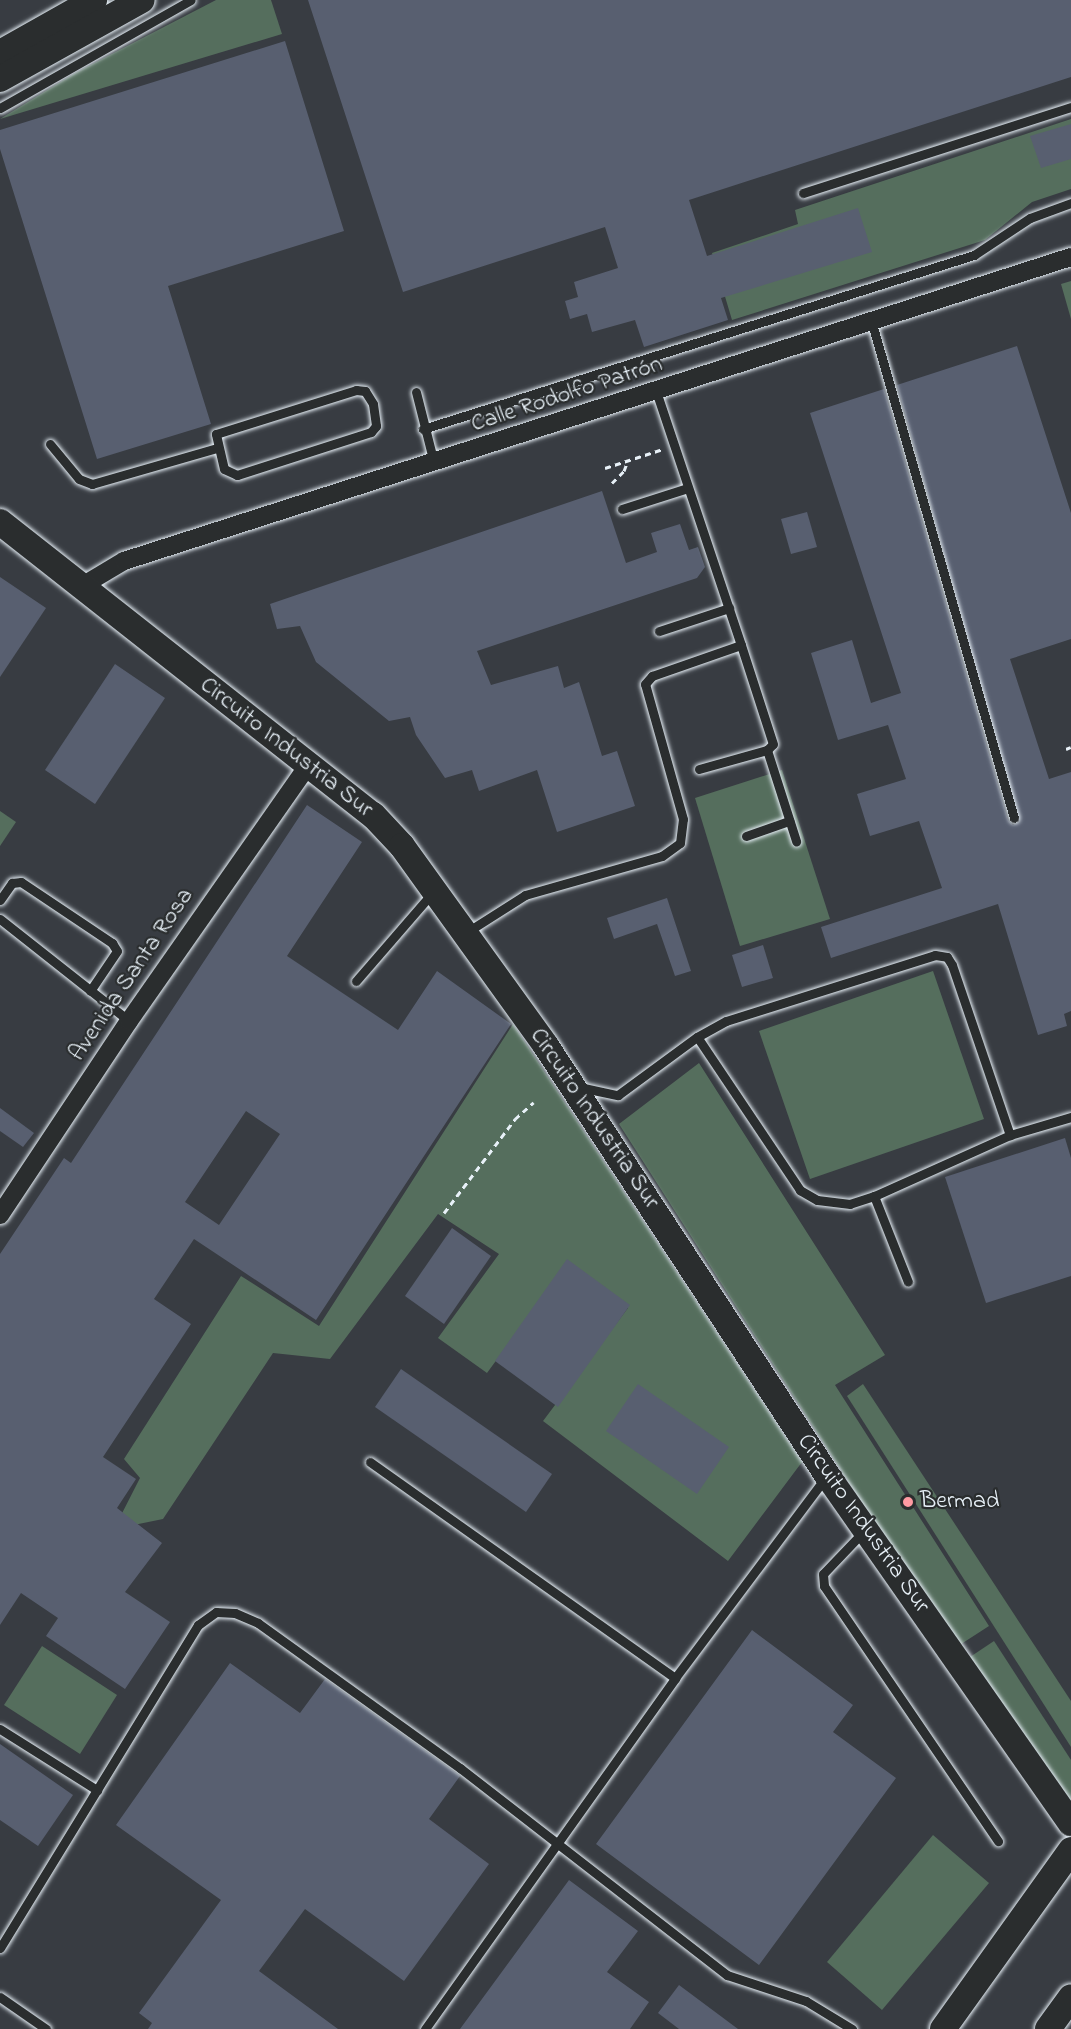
<!DOCTYPE html>
<meta charset="utf-8">
<style>
body{margin:0}
#map{position:relative;width:1071px;height:2029px;overflow:hidden;background:#2a2d2e;font-family:"Indie Flower",sans-serif}
div>[style]{position:absolute}
[style*='--x']{left:calc(var(--x)*1px);top:calc(var(--y)*1px);width:calc(var(--w)*1px);rotate:calc(var(--a)*1deg)}
.built>*{inset:0;background:#383c42}
.green>*{inset:0;background:#556e5d}
.building>*{inset:0;background:#585f70}
.path>*{height:3px;margin-top:-1.5px;transform-origin:0;background:repeating-linear-gradient(90deg,#e8f1f8 0 6px,transparent 0 10.5px)}
.roads{filter:drop-shadow(0 0 2px #e8f1f8) drop-shadow(0 0 2px #e8f1f8)}
.service>*{height:9px;margin:-4.5px;padding:0 4.5px;transform-origin:4.5px;border-radius:4.5px;background:#2a2d2e}
.minor>*{height:18px;margin:-9px;padding:0 9px;transform-origin:9px;border-radius:9px;background:#2a2d2e}
.secondary>*{height:26px;margin:-13px;padding:0 13px;transform-origin:13px;border-radius:13px;background:#2a2d2e}
.dots>*{width:16px;height:16px;translate:-50% -50%;box-sizing:border-box;border:3px solid #2a2d2e;border-radius:50%}
span{translate:-50% -50%;white-space:nowrap;text-align:center;line-height:1.15;-webkit-text-stroke:4.5px #2a2d2e;paint-order:stroke}
.street-label{font-size:24px;color:#e8f1f8}
.poi-label{font-size:24px;color:#e8f1f8}
.left{translate:0 -50%;text-align:left}
</style>
<div id="map">
<div class="built">
<div style="clip-path:polygon(0 0,1071px 0,1071px 2029px,0 2029px)"></div>
</div>
<div class="green">
<div style="clip-path:polygon(216px 0,271px 0,282px 34px,0 119px,75px 73px)"></div>
<div style="clip-path:polygon(1071px 119px,1071px 189px,1032px 202px,985px 240px,732px 320px,712px 253px,798px 224px,795px 210px)"></div>
<div style="clip-path:polygon(1071px 281px,1071px 319px,1061px 284px)"></div>
<div style="clip-path:polygon(782px 770px,830px 919px,740px 946px,695px 798px)"></div>
<div style="clip-path:polygon(0 811px,16px 822px,0 846px)"></div>
<div style="clip-path:polygon(933px 971px,984px 1119px,810px 1179px,759px 1031px)"></div>
<div style="clip-path:polygon(513px 1024px,802px 1462px,728px 1561px,543px 1421px,628px 1308px,568px 1262px,487px 1373px,438px 1338px,499px 1254px,438px 1214px,330px 1359px,273px 1353px,163px 1519px,114px 1529px,140px 1478px,124px 1459px,241px 1276px,319px 1326px)"></div>
<div style="clip-path:polygon(699px 1063px,885px 1355px,835px 1385px,989px 1626px,955px 1648px,619px 1124px)"></div>
<div style="clip-path:polygon(863px 1384px,1071px 1701px,1071px 1747px,847px 1396px)"></div>
<div style="clip-path:polygon(994px 1641px,1071px 1760px,1071px 1803px,970px 1657px)"></div>
<div style="clip-path:polygon(42px 1646px,117px 1695px,80px 1754px,4px 1705px)"></div>
<div style="clip-path:polygon(933px 1835px,989px 1883px,882px 2010px,827px 1962px)"></div>
</div>
<div class="building">
<div style="clip-path:polygon(308px 0,1071px 0,1071px 77px,689px 200px,707px 256px,858px 208px,872px 252px,721px 298px,728px 320px,644px 347px,635px 320px,592px 332px,587px 314px,570px 319px,565px 301px,578px 297px,574px 282px,618px 268px,605px 227px,403px 292px)"></div>
<div style="clip-path:polygon(285px 41px,344px 231px,168px 286px,211px 424px,97px 459px,0 149px,0 130px)"></div>
<div style="clip-path:polygon(1071px 124px,1071px 159px,1041px 168px,1030px 136px)"></div>
<div style="clip-path:polygon(1017px 346px,1071px 513px,1071px 639px,1010px 659px,1049px 779px,1071px 772px,1071px 1011px,1064px 1014px,1067px 1026px,1038px 1035px,998px 904px,831px 958px,821px 927px,942px 888px,919px 821px,870px 836px,857px 794px,906px 779px,888px 725px,838px 740px,811px 653px,852px 640px,871px 703px,901px 693px,810px 413px,884px 389px,1008px 820px,1013px 825px,1019px 822px,897px 385px)"></div>
<div style="clip-path:polygon(602px 491px,626px 563px,657px 552px,651px 533px,680px 524px,689px 550px,698px 547px,705px 567px,697px 578px,477px 651px,491px 685px,558px 666px,564px 688px,579px 682px,602px 756px,617px 751px,635px 806px,557px 832px,537px 770px,479px 791px,472px 770px,445px 778px,416px 735px,410px 717px,389px 721px,316px 662px,300px 626px,277px 629px,270px 604px)"></div>
<div style="clip-path:polygon(807px 512px,817px 547px,791px 554px,781px 519px)"></div>
<div style="clip-path:polygon(0 577px,46px 608px,0 677px)"></div>
<div style="clip-path:polygon(115px 664px,165px 698px,95px 804px,45px 770px)"></div>
<div style="clip-path:polygon(evenodd,307px 805px,362px 842px,287px 956px,398px 1030px,437px 971px,511px 1024px,316px 1320px,194px 1239px,154px 1299px,191px 1324px,103px 1457px,136px 1479px,117px 1508px,162px 1543px,125px 1592px,170px 1622px,125px 1689px,46px 1636px,58px 1618px,21px 1593px,0 1625px,0 1254px,64px 1158px,71px 1163px,307px 805px,246px 1111px,280px 1134px,219px 1225px,185px 1202px,246px 1111px)"></div>
<div style="clip-path:polygon(667px 898px,691px 971px,675px 976px,657px 924px,614px 939px,607px 918px)"></div>
<div style="clip-path:polygon(763px 945px,773px 978px,742px 987px,732px 955px)"></div>
<div style="clip-path:polygon(0 1108px,34px 1133px,23px 1147px,0 1131px)"></div>
<div style="clip-path:polygon(1065px 1138px,1071px 1158px,1071px 1276px,986px 1303px,945px 1177px)"></div>
<div style="clip-path:polygon(452px 1228px,491px 1256px,444px 1324px,405px 1296px)"></div>
<div style="clip-path:polygon(567px 1259px,630px 1305px,558px 1407px,495px 1361px)"></div>
<div style="clip-path:polygon(401px 1369px,552px 1474px,526px 1512px,375px 1407px)"></div>
<div style="clip-path:polygon(638px 1384px,729px 1447px,697px 1494px,606px 1431px)"></div>
<div style="clip-path:polygon(752px 1630px,853px 1705px,833px 1732px,896px 1778px,759px 1965px,596px 1844px)"></div>
<div style="clip-path:polygon(230px 1663px,300px 1713px,325px 1679px,456px 1773px,460px 1776px,429px 1819px,489px 1864px,404px 1981px,305px 1909px,259px 1971px,338px 2029px,148px 2029px,152px 2023px,139px 2013px,221px 1900px,116px 1825px)"></div>
<div style="clip-path:polygon(0 1744px,73px 1795px,38px 1846px,0 1820px)"></div>
<div style="clip-path:polygon(569px 1880px,638px 1931px,607px 1972px,649px 2002px,630px 2029px,460px 2029px)"></div>
<div style="clip-path:polygon(679px 1985px,738px 2029px,679px 2029px,658px 2013px)"></div>
</div>
<div class="path">
<div style="--x:605;--y:468;--w:61;--a:-18.1"></div>
<div style="--x:612;--y:483;--w:17;--a:-45"></div>
<div style="--x:624;--y:471;--w:12;--a:-70"></div>
<div style="--x:1066;--y:749;--w:5;--a:-22"></div>
<div style="--x:444;--y:1213;--w:118;--a:-52.9"></div>
<div style="--x:515;--y:1119;--w:25;--a:-42"></div>
</div>
<div class="roads">
<div class="service">
<div style="--x:0;--y:108;--w:219;--a:-29.5"></div>
<div style="--x:803;--y:193;--w:281;--a:-17.8"></div>
<div style="--x:871;--y:320;--w:518;--a:73.98"></div>
<div style="--x:356;--y:390;--w:9;--a:6"></div>
<div style="--x:365;--y:391;--w:15;--a:58"></div>
<div style="--x:373;--y:404;--w:22;--a:82"></div>
<div style="--x:376;--y:426;--w:8;--a:130"></div>
<div style="--x:371;--y:432;--w:141;--a:162.2"></div>
<div style="--x:237;--y:475;--w:14;--a:-155"></div>
<div style="--x:224;--y:469;--w:36;--a:-103"></div>
<div style="--x:216;--y:434;--w:147;--a:-17.4"></div>
<div style="--x:416;--y:392;--w:73;--a:75.8"></div>
<div style="--x:423;--y:429;--w:578;--a:-17.53"></div>
<div style="--x:974;--y:255;--w:67;--a:-33.5"></div>
<div style="--x:1030;--y:218;--w:44;--a:-20.1"></div>
<div style="--x:50;--y:444;--w:45;--a:50.4"></div>
<div style="--x:79;--y:479;--w:14;--a:21"></div>
<div style="--x:92;--y:484;--w:130;--a:-16.1"></div>
<div style="--x:622;--y:509;--w:69;--a:-17.7"></div>
<div style="--x:659;--y:631;--w:74;--a:-18.2"></div>
<div style="--x:767;--y:750;--w:96;--a:72.3"></div>
<div style="--x:699;--y:769;--w:71;--a:-15.6"></div>
<div style="--x:767;--y:750;--w:8;--a:-45"></div>
<div style="--x:773;--y:744;--w:104;--a:-107.9"></div>
<div style="--x:746;--y:836;--w:46;--a:-19.2"></div>
<div style="--x:0;--y:900;--w:21;--a:-55"></div>
<div style="--x:12;--y:883;--w:9;--a:-6"></div>
<div style="--x:21;--y:882;--w:110;--a:33.8"></div>
<div style="--x:112;--y:943;--w:9;--a:58"></div>
<div style="--x:117;--y:951;--w:48;--a:124"></div>
<div style="--x:0;--y:919;--w:164;--a:38.3"></div>
<div style="--x:467;--y:932;--w:69;--a:-32.5"></div>
<div style="--x:525;--y:895;--w:142;--a:-15.9"></div>
<div style="--x:662;--y:856;--w:22;--a:-36"></div>
<div style="--x:680;--y:843;--w:24;--a:-83"></div>
<div style="--x:683;--y:819;--w:140;--a:-105.7"></div>
<div style="--x:645;--y:684;--w:11;--a:-49"></div>
<div style="--x:652;--y:676;--w:94;--a:-19.2"></div>
<div style="--x:741;--y:645;--w:268;--a:-108.5"></div>
<div style="--x:356;--y:981;--w:118;--a:-49.1"></div>
<div style="--x:579;--y:1087;--w:40;--a:12"></div>
<div style="--x:618;--y:1095;--w:98;--a:-36.3"></div>
<div style="--x:697;--y:1037;--w:33;--a:-29"></div>
<div style="--x:726;--y:1021;--w:219;--a:-17.5"></div>
<div style="--x:935;--y:955;--w:12;--a:9"></div>
<div style="--x:947;--y:957;--w:9;--a:58"></div>
<div style="--x:952;--y:965;--w:180;--a:71.2"></div>
<div style="--x:1010;--y:1135;--w:149;--a:155.8"></div>
<div style="--x:874;--y:1196;--w:25;--a:162"></div>
<div style="--x:850;--y:1204;--w:33;--a:-173"></div>
<div style="--x:817;--y:1200;--w:20;--a:-150"></div>
<div style="--x:800;--y:1190;--w:184;--a:-123.9"></div>
<div style="--x:1010;--y:1135;--w:64;--a:-16.4"></div>
<div style="--x:874;--y:1196;--w:92;--a:68.4"></div>
<div style="--x:370;--y:1462;--w:374;--a:35.3"></div>
<div style="--x:864;--y:1531;--w:59;--a:133.6"></div>
<div style="--x:823;--y:1574;--w:12;--a:85"></div>
<div style="--x:824;--y:1586;--w:309;--a:55.7"></div>
<div style="--x:0;--y:1729;--w:115;--a:32.2"></div>
<div style="--x:0;--y:1948;--w:379;--a:-58.5"></div>
<div style="--x:198;--y:1625;--w:22;--a:-36"></div>
<div style="--x:216;--y:1612;--w:19;--a:3"></div>
<div style="--x:235;--y:1613;--w:25;--a:23"></div>
<div style="--x:258;--y:1623;--w:249;--a:35.7"></div>
<div style="--x:460;--y:1768;--w:338;--a:37.8"></div>
<div style="--x:727;--y:1975;--w:83;--a:18.2"></div>
<div style="--x:806;--y:2001;--w:54;--a:31.3"></div>
<div style="--x:0;--y:1997;--w:56;--a:34.8"></div>
<div style="--x:425;--y:2029;--w:431;--a:-54.5"></div>
<div style="--x:675;--y:1678;--w:250;--a:-53.1"></div>
</div>
<div class="minor">
<div style="--x:82;--y:586;--w:49;--a:-30.8"></div>
<div style="--x:124;--y:561;--w:995;--a:-17.8"></div>
<div style="--x:0;--y:1215;--w:233;--a:-56.4"></div>
<div style="--x:129;--y:1021;--w:312;--a:-55"></div>
</div>
<div class="secondary">
<div style="--x:0;--y:53;--w:108;--a:-29.4"></div>
<div style="--x:0;--y:79;--w:162;--a:-29.1"></div>
<div style="--x:0;--y:522;--w:474;--a:38.2"></div>
<div style="--x:373;--y:815;--w:42;--a:46.9"></div>
<div style="--x:402;--y:846;--w:246;--a:54.2"></div>
<div style="--x:546;--y:1046;--w:513;--a:56.77"></div>
<div style="--x:827;--y:1475;--w:425;--a:55"></div>
<div style="--x:943;--y:2029;--w:220;--a:-54.4"></div>
<div style="--x:1048;--y:2029;--w:39;--a:-54"></div>
</div>
</div>
<div class="dots">
<div style="left:908px;top:1502px;background:#ff9aa2"></div>
</div>
<div class="street-label">
<span style="left:567px;top:395px;rotate:-18deg">Calle Rodolfo Patrón</span>
<span style="left:286px;top:748px;rotate:38deg">Circuito Industria Sur</span>
<span style="left:132px;top:975px;rotate:-56deg">Avenida Santa Rosa</span>
<span style="left:594px;top:1119px;rotate:56deg">Circuito Industria Sur</span>
<span style="left:863px;top:1524px;rotate:55deg">Circuito Industria Sur</span>
</div>
<div class="poi-label">
<span class="left" style="left:920px;top:1502px">Bermad</span>
</div>
</div>
